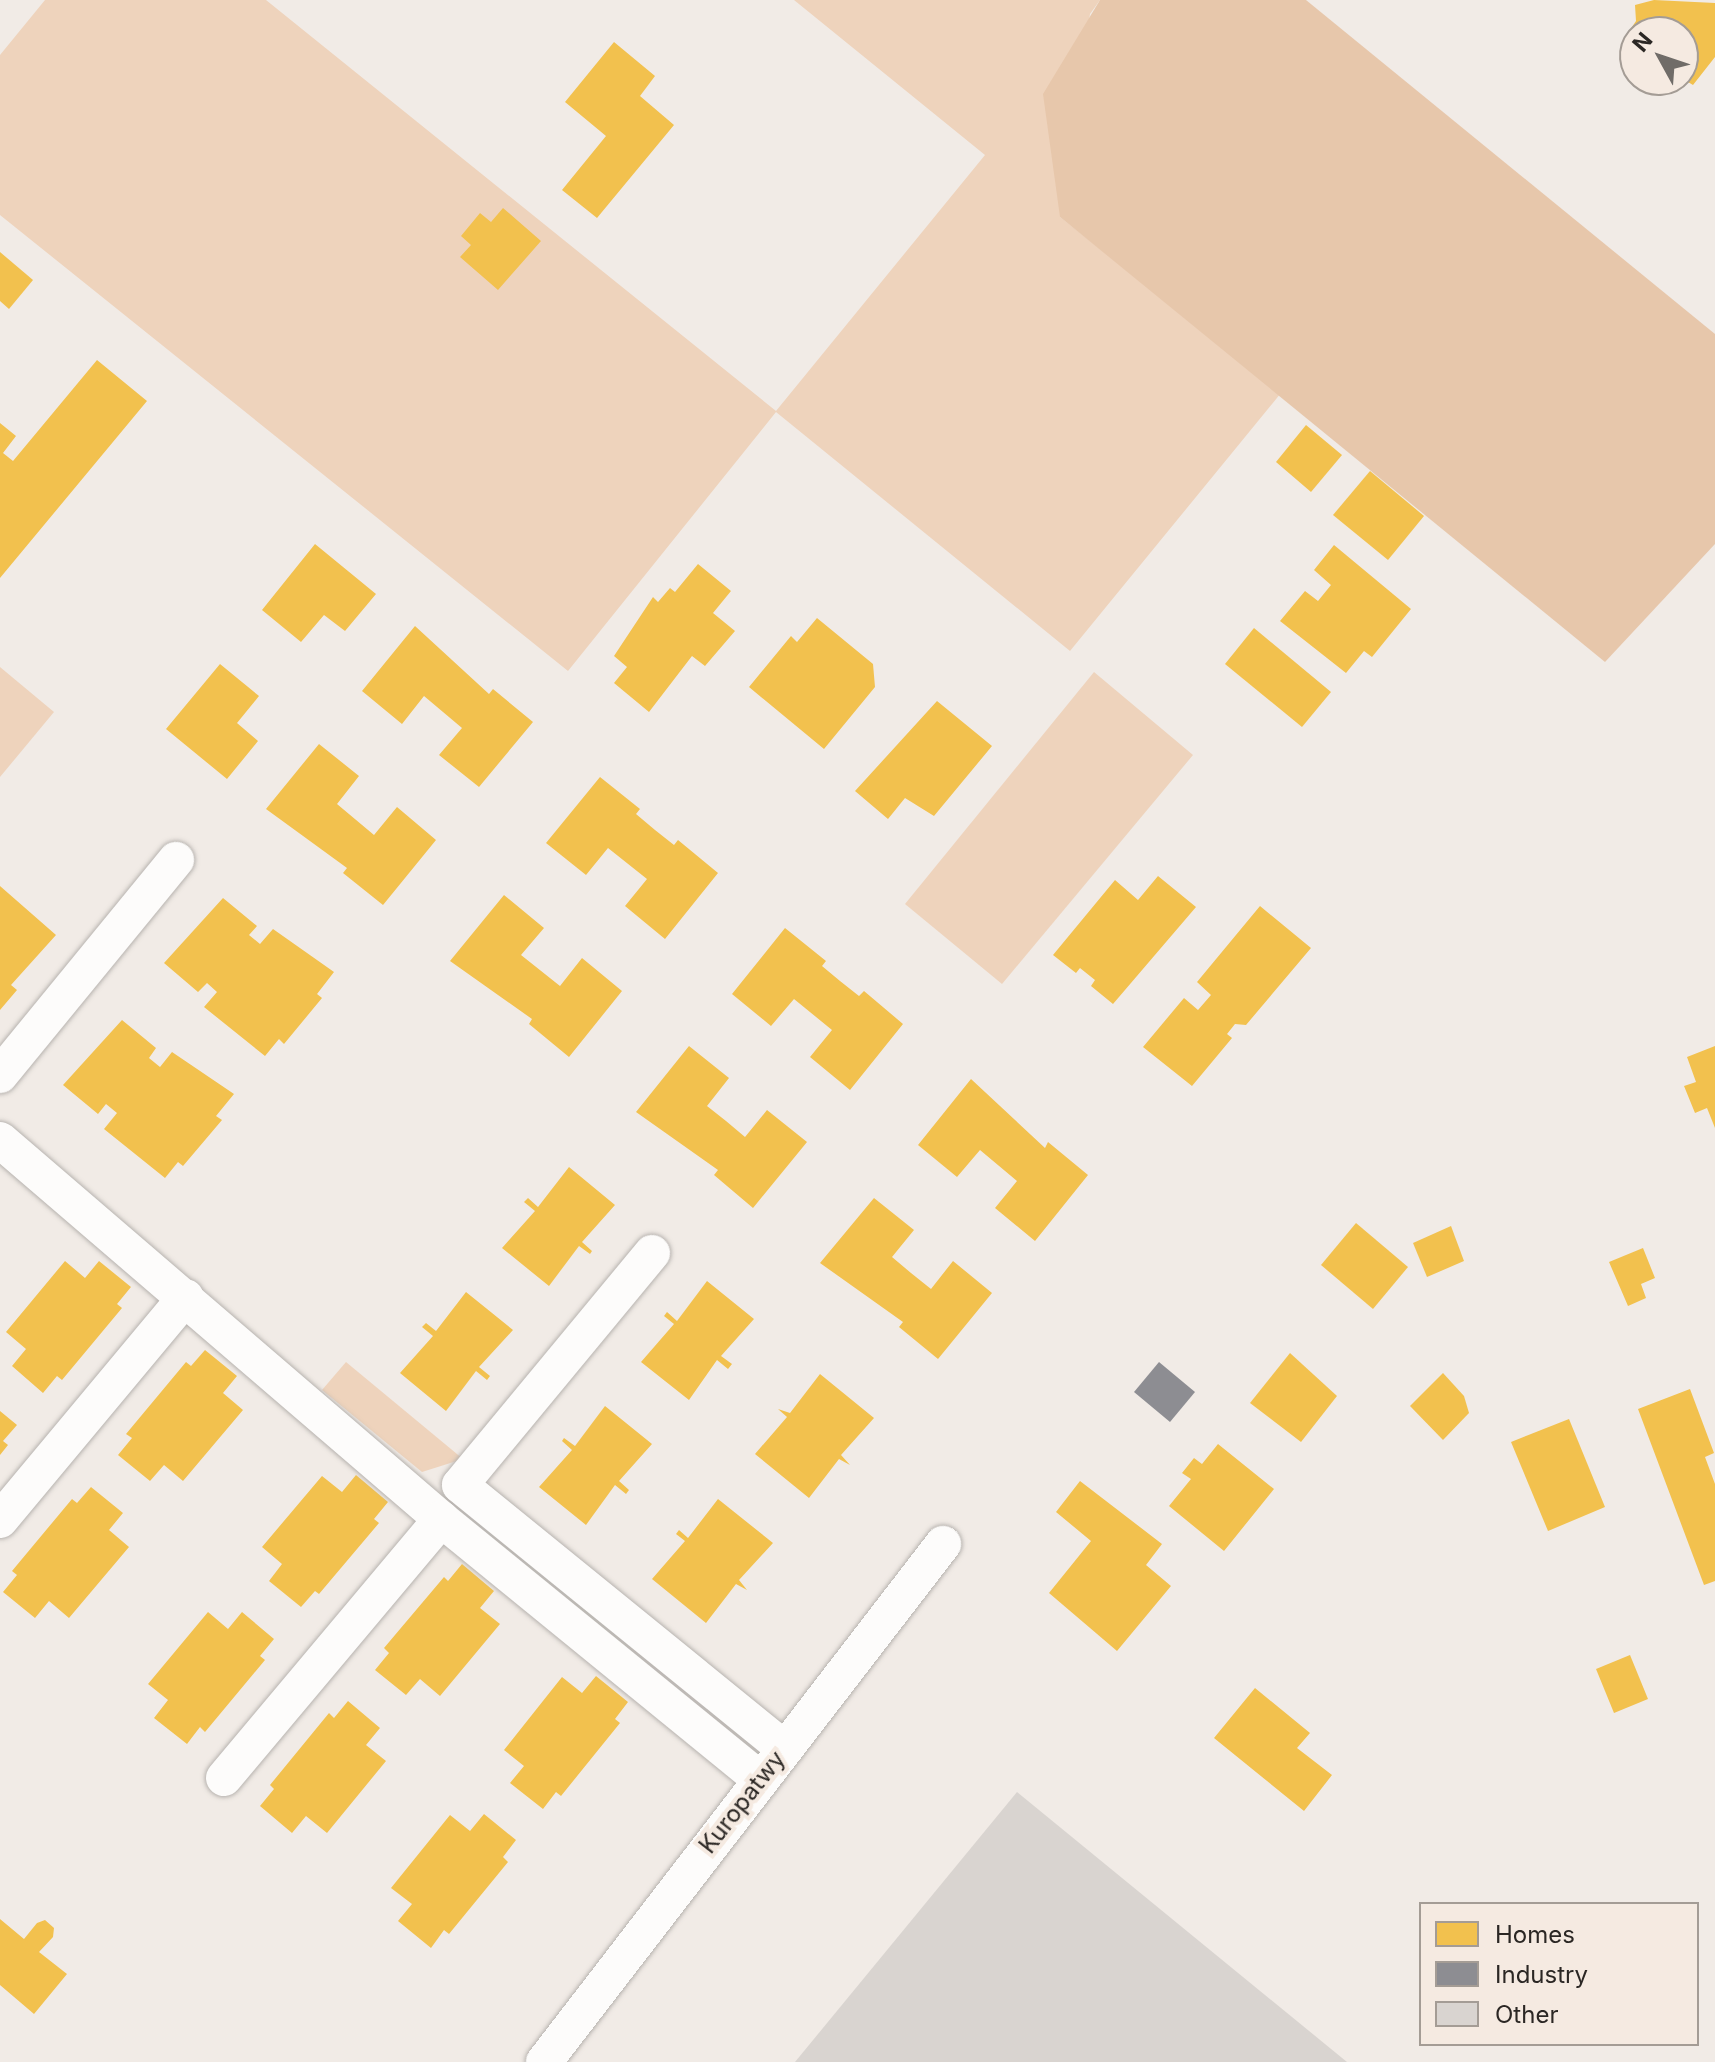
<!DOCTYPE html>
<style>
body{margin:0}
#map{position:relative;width:1715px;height:2062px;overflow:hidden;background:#f1ebe6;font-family:Inter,sans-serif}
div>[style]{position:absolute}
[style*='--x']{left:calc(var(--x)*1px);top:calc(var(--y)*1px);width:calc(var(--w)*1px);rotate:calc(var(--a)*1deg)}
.green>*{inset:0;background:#eed3bc}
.forest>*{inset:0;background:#e7c7ab}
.homes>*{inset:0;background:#f2c14e}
.industry>*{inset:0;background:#8d8d92}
.building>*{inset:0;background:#d9d4d0}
.roads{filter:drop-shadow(0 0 2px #b7b3af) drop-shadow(0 0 2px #b7b3af)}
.street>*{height:36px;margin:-18px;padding:0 18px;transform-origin:18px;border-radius:18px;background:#fdfcfb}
span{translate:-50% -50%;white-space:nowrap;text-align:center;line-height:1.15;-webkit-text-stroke:8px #f5eae1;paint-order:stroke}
.street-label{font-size:24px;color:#2b2724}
.legend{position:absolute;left:1419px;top:1902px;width:280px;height:144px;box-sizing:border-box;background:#f5eae1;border:2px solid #a49c95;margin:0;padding:10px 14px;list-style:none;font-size:24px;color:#2b2724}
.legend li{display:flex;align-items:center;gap:16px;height:40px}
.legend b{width:40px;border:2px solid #a49c95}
.north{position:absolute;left:1619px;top:16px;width:80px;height:80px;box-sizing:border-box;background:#f5eae1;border:2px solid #a49c95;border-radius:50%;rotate:310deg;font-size:22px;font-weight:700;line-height:32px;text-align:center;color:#2b2724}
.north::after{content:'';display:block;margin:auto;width:28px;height:36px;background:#706c68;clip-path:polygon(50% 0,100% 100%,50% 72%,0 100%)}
</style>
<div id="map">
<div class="green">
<div style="clip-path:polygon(45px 0,266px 0,776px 411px,985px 155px,794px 0,1100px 0,1090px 14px,1060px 217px,1281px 393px,1070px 651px,776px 412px,568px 671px,0 215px,0 55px)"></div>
<div style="clip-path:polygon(0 667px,54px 712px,0 777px)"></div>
<div style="clip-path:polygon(1094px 672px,1193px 755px,1002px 984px,905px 904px)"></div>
<div style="clip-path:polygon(346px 1362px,463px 1459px,422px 1472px,322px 1390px)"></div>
</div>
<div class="forest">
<div style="clip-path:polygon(1100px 0,1306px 0,1715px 334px,1715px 544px,1605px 662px,1060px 217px,1043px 94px)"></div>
</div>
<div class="homes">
<div style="clip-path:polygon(1654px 0,1715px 3px,1715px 57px,1693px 85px,1683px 79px,1683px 32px,1630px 30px,1636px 21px,1635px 5px)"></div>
<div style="clip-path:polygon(614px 42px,655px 76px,640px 96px,674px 125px,597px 218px,562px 190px,606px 136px,565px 102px)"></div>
<div style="clip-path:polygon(503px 208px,541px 241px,498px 290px,460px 257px,471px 245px,461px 236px,480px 213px,491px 222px)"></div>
<div style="clip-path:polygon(0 252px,33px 280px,9px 309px,0 301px)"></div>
<div style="clip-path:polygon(97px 360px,147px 401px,0 578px,0 423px,16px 436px,3px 453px,13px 461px)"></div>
<div style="clip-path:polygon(1306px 425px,1342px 455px,1311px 492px,1276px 462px)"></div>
<div style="clip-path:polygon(1370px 471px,1424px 516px,1388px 560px,1333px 515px)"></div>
<div style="clip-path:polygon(315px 544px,376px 594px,345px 631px,324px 615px,301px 642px,262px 610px)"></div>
<div style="clip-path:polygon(1334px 545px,1411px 609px,1372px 657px,1364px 651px,1346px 673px,1280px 621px,1305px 591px,1318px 601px,1331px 585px,1314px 570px)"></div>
<div style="clip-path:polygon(698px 564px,731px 591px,713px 613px,735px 631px,705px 666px,692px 656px,649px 712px,614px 683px,627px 667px,614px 656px,653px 597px,658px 602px,670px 588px,675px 592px)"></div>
<div style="clip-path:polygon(817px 618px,873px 664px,875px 687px,824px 749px,749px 687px,791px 636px,797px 642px)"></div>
<div style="clip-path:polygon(415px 626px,489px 694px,493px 689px,533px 722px,479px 787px,439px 755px,462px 728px,424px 696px,402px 724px,362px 691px)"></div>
<div style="clip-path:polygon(1254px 628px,1331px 692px,1302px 727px,1225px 664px)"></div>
<div style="clip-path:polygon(220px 664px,259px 696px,237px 723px,258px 741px,227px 779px,166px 729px)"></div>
<div style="clip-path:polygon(937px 701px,992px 746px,934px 816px,905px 798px,888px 819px,855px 791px)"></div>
<div style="clip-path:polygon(319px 744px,359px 776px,337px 804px,374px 835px,397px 807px,436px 840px,383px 905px,343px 873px,347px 868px,266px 809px)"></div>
<div style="clip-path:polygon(600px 777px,640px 809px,636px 814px,655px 830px,674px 845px,678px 840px,718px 873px,665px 939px,625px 906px,647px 879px,608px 848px,586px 875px,546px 843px)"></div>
<div style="clip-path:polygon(1158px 876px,1196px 907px,1113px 1004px,1091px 986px,1095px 980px,1080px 968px,1076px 973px,1053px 955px,1115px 880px,1138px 900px)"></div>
<div style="clip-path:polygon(0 886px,56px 935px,11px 985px,17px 990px,0 1010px)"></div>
<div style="clip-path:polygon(504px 895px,544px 928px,521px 955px,560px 986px,582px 958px,622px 991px,569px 1057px,529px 1024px,532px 1019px,450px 961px)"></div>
<div style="clip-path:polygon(223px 898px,257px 926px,249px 935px,260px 944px,273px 929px,334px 972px,317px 994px,322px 998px,284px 1044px,279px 1039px,265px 1056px,204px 1007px,217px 992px,207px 983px,198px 992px,164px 963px)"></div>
<div style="clip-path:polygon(1260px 906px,1311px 948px,1246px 1025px,1235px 1024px,1227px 1034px,1232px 1038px,1192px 1086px,1143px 1047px,1184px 998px,1198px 1010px,1211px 995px,1197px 982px)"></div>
<div style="clip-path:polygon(785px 928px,826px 961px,822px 966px,840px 981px,859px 996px,864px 991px,903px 1024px,850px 1090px,810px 1057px,832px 1030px,794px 999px,771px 1026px,732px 994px)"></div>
<div style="clip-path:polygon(122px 1020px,156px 1048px,149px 1058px,160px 1067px,172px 1052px,234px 1094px,216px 1116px,222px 1120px,183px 1166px,178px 1162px,165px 1178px,104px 1129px,117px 1113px,106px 1104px,98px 1114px,63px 1085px)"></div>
<div style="clip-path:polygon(689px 1046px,729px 1078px,707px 1106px,726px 1121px,745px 1137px,767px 1110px,807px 1142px,753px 1208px,714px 1175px,718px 1170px,636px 1112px)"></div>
<div style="clip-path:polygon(1715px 1046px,1715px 1128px,1707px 1108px,1695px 1113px,1684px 1086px,1696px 1082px,1687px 1057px)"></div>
<div style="clip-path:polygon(971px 1079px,1045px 1148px,1048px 1142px,1088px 1175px,1035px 1241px,995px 1208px,1017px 1181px,980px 1150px,957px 1177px,918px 1145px)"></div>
<div style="clip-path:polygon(569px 1167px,615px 1205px,582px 1242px,592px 1251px,590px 1254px,579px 1246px,549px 1286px,502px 1248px,535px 1211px,524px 1202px,528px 1198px,538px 1207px)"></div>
<div style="clip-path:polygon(874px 1198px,914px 1230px,892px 1257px,911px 1273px,931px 1289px,953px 1261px,992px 1293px,938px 1359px,899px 1327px,903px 1322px,820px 1263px)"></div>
<div style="clip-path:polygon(1356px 1223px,1408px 1267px,1373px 1309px,1321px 1265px)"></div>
<div style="clip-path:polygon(1451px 1226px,1464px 1261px,1427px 1277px,1413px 1243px)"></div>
<div style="clip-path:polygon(1643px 1248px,1655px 1278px,1641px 1284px,1646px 1298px,1628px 1306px,1609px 1262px)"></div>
<div style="clip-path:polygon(65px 1261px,85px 1278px,99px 1261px,131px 1287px,117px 1304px,122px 1308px,62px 1380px,57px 1376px,43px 1393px,12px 1366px,26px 1349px,6px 1332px)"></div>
<div style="clip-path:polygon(707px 1281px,754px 1319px,721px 1356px,732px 1364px,728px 1369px,717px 1360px,689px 1400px,641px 1362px,674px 1324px,664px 1316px,667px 1312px,677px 1321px)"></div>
<div style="clip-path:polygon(466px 1292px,513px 1330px,479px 1367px,490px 1376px,487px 1380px,476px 1371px,446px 1411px,400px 1373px,433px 1336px,422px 1327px,426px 1323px,436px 1331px)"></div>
<div style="clip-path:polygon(205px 1350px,237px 1376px,223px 1393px,243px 1410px,183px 1481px,164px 1465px,150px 1481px,118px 1455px,132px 1438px,126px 1434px,186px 1362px,191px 1366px)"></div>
<div style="clip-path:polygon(1290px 1353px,1337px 1396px,1301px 1442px,1250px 1403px)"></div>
<div style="clip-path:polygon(1443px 1373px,1464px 1396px,1469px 1413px,1443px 1440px,1410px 1406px)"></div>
<div style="clip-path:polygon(820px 1374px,874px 1418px,841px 1455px,850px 1465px,839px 1459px,809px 1498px,755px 1454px,787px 1417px,778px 1409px,790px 1413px)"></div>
<div style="clip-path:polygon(1690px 1389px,1714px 1453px,1705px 1457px,1715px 1484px,1715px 1581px,1704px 1585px,1638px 1409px)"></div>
<div style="clip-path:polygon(605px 1406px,652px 1444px,619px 1481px,629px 1490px,626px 1494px,615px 1485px,586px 1525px,539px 1487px,572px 1450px,562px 1441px,564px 1438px,575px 1446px)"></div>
<div style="clip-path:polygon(0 1411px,17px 1425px,3px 1441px,8px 1445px,0 1455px)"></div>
<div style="clip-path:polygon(1569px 1419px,1605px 1507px,1548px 1531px,1511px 1442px)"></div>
<div style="clip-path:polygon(1218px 1444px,1274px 1489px,1224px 1551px,1169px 1506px,1191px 1479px,1182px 1473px,1194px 1458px,1202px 1464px)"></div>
<div style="clip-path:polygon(356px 1475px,388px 1502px,374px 1519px,379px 1523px,319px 1594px,315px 1591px,301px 1607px,269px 1581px,282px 1564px,262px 1547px,322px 1476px,342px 1492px)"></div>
<div style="clip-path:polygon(1080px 1481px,1162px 1544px,1146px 1565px,1171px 1586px,1117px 1651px,1049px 1593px,1091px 1541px,1056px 1512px)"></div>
<div style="clip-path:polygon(91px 1487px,123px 1513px,109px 1530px,129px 1547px,69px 1618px,49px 1601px,35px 1618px,3px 1592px,17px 1575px,12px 1571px,72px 1499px,77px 1503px)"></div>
<div style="clip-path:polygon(718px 1499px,773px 1543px,739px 1580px,747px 1590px,736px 1584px,706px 1623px,652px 1579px,685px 1541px,676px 1534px,679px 1530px,688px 1538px)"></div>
<div style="clip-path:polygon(462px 1564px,494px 1591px,480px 1608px,500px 1624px,440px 1696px,420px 1679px,406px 1695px,375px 1670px,389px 1653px,384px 1648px,444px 1577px,448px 1581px)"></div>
<div style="clip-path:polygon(208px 1612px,228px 1629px,242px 1612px,274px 1639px,260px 1656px,265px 1660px,205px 1732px,200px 1727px,187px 1744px,154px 1718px,168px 1700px,148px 1684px)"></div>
<div style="clip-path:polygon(1630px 1655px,1648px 1699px,1614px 1713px,1596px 1669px)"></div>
<div style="clip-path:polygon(596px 1676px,628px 1702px,615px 1719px,620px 1723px,561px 1796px,556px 1792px,543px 1809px,510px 1783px,524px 1766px,504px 1750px,562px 1677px,582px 1693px)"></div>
<div style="clip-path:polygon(1255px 1688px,1310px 1733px,1297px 1748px,1332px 1775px,1304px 1811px,1214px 1738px)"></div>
<div style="clip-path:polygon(348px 1701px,380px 1728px,366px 1745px,386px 1761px,327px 1833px,306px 1816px,292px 1833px,260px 1806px,274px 1789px,270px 1785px,329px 1713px,334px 1718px)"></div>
<div style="clip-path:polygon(484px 1814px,516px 1840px,503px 1857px,508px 1862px,449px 1934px,444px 1930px,431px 1948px,398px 1921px,412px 1904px,391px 1888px,450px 1815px,470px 1831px)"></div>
<div style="clip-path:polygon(0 1919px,24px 1939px,37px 1923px,45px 1920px,54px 1928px,53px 1937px,39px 1952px,67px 1974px,34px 2014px,0 1985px)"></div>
</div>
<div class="industry">
<div style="clip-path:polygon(1159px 1362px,1195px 1392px,1170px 1422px,1134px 1392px)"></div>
</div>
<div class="building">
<div style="clip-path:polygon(1017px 1792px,1347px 2062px,795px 2062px)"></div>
</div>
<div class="roads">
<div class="street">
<div style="--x:0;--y:1075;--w:278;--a:-50.7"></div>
<div style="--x:0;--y:1140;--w:581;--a:40.68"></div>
<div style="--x:441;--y:1519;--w:412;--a:39.2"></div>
<div style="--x:652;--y:1253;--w:301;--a:129.6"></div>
<div style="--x:460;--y:1485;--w:417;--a:39.1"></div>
<div style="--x:0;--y:1520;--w:290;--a:-50.2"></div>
<div style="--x:224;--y:1778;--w:338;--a:-50"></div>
<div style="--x:544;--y:2062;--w:654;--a:-52.39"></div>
</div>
</div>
<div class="street-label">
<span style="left:742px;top:1802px;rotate:-52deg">Kuropatwy</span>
</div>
<ul class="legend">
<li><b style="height:22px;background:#f2c14e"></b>Homes</li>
<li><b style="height:22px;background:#8d8d92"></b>Industry</li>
<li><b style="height:22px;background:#d9d4d0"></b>Other</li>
</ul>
<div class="north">N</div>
</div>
